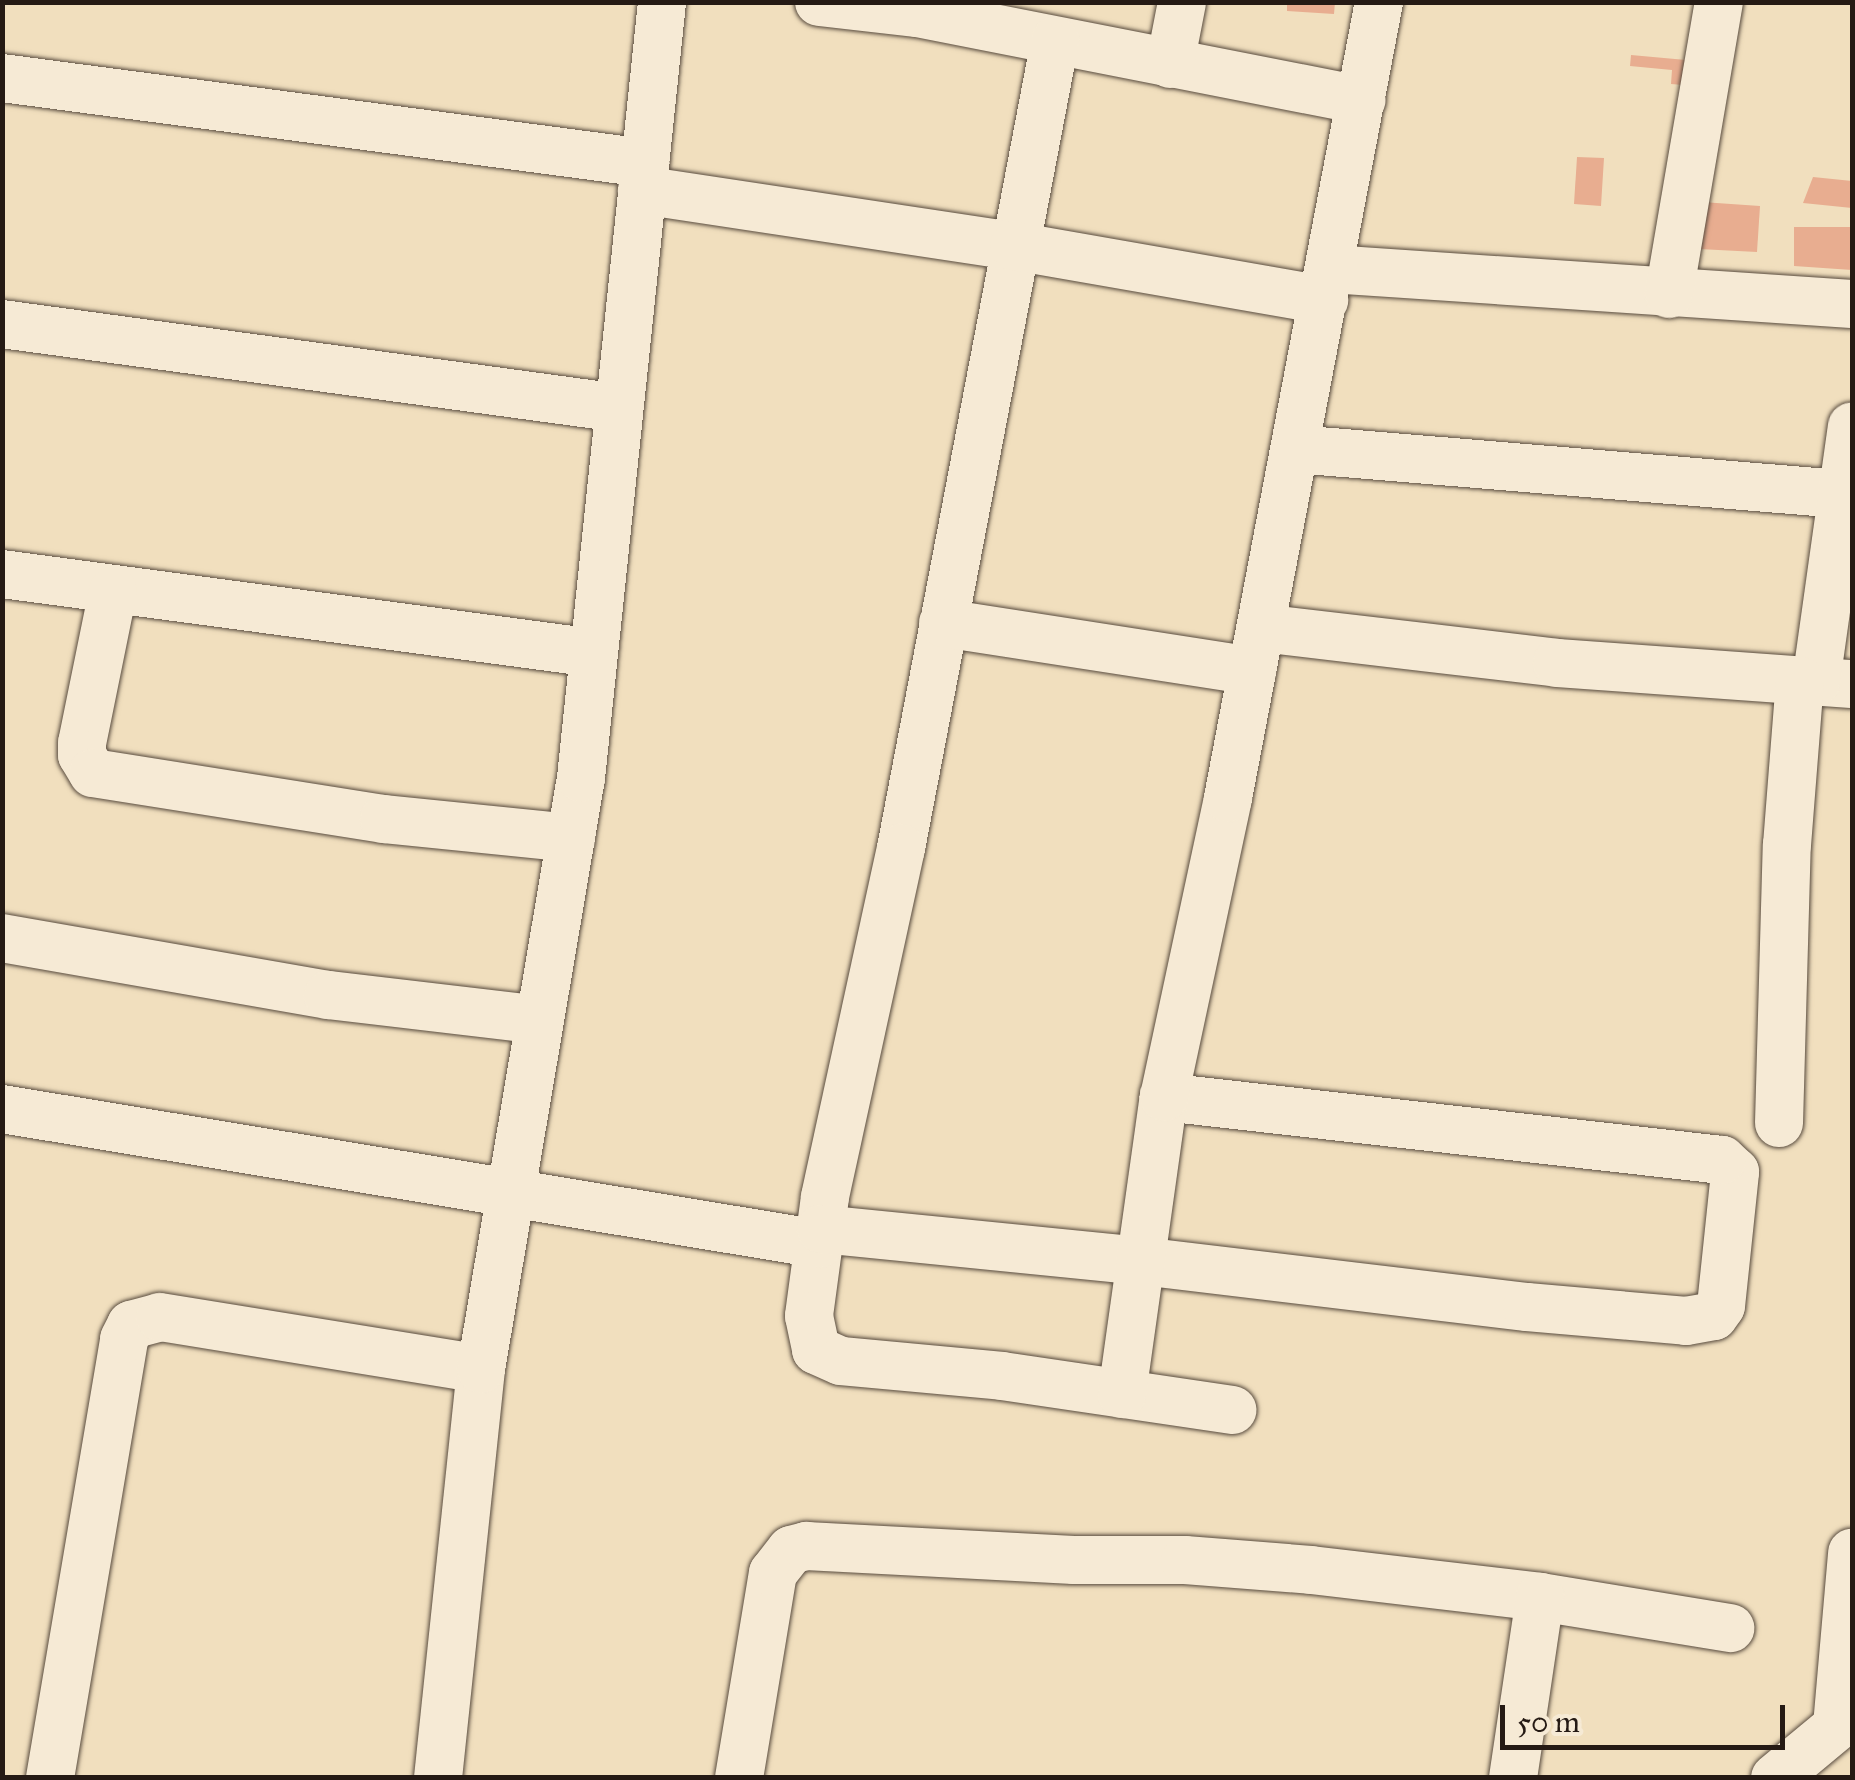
<!DOCTYPE html>
<style>
body{margin:0}
#map{position:relative;width:1855px;height:1780px;overflow:hidden;background:#f1dfbe;font-family:"IM FELL Great Primer",serif}
div>[style]{position:absolute}
[style*='--x']{left:calc(var(--x)*1px);top:calc(var(--y)*1px);width:calc(var(--w)*1px);rotate:calc(var(--a)*1deg)}
.building>*{inset:0;background:#e8ad90}
.roads{filter:drop-shadow(0 0 2px #584b3e) drop-shadow(0 0 2px #584b3e)}
.minor>*{height:48px;margin:-24px;padding:0 24px;transform-origin:24px;border-radius:24px;background:#f6ead5}
span{translate:-50% -50%;white-space:nowrap;text-align:center;line-height:1.15;-webkit-text-stroke:8px #f6ead5;paint-order:stroke}
.frame{position:absolute;inset:0;border:5px solid #251a14;pointer-events:none}
.scale{position:absolute;left:1500px;top:1705px;width:285px;height:45px;box-sizing:border-box;border:5px solid #251a14;border-top:0;padding-left:12px;font-size:30px;line-height:35px;white-space:nowrap;color:#251a14;-webkit-text-stroke:8px #f6ead5;paint-order:stroke}
</style>
<div id="map">
<div class="building">
<div style="clip-path:polygon(1287px 2px,1335px 2px,1334px 14px,1287px 11px)"></div>
<div style="clip-path:polygon(1631px 55px,1697px 61px,1695px 86px,1671px 84px,1672px 70px,1630px 66px)"></div>
<div style="clip-path:polygon(1577px 157px,1604px 158px,1601px 206px,1574px 204px)"></div>
<div style="clip-path:polygon(1813px 177px,1852px 181px,1852px 208px,1803px 203px)"></div>
<div style="clip-path:polygon(1702px 202px,1760px 206px,1757px 252px,1699px 249px)"></div>
<div style="clip-path:polygon(1794px 227px,1852px 227px,1852px 270px,1794px 266px)"></div>
</div>
<div class="roads">
<div class="minor">
<div style="--x:819;--y:2;--w:99;--a:6.4"></div>
<div style="--x:917;--y:13;--w:453;--a:11.1"></div>
<div style="--x:1055;--y:41;--w:822;--a:100.8"></div>
<div style="--x:901;--y:848;--w:357;--a:102.3"></div>
<div style="--x:825;--y:1197;--w:120;--a:97.7"></div>
<div style="--x:809;--y:1316;--w:35;--a:78"></div>
<div style="--x:816;--y:1350;--w:27;--a:24"></div>
<div style="--x:841;--y:1361;--w:162;--a:5.3"></div>
<div style="--x:1002;--y:1376;--w:233;--a:8.4"></div>
<div style="--x:1170;--y:64;--w:63;--a:-79"></div>
<div style="--x:2;--y:78;--w:649;--a:7.53"></div>
<div style="--x:642;--y:190;--w:376;--a:8.6"></div>
<div style="--x:1014;--y:246;--w:315;--a:9.9"></div>
<div style="--x:1330;--y:269;--w:523;--a:3.84"></div>
<div style="--x:1669;--y:294;--w:296;--a:-80.3"></div>
<div style="--x:2;--y:324;--w:623;--a:7.75"></div>
<div style="--x:1295;--y:449;--w:559;--a:4.72"></div>
<div style="--x:2;--y:574;--w:597;--a:7.6"></div>
<div style="--x:113;--y:591;--w:155;--a:101.5"></div>
<div style="--x:82;--y:743;--w:12;--a:90"></div>
<div style="--x:82;--y:755;--w:21;--a:59"></div>
<div style="--x:93;--y:773;--w:295;--a:9"></div>
<div style="--x:384;--y:819;--w:188;--a:5.8"></div>
<div style="--x:943;--y:623;--w:313;--a:8.8"></div>
<div style="--x:1261;--y:628;--w:298;--a:6.7"></div>
<div style="--x:1557;--y:663;--w:296;--a:4.1"></div>
<div style="--x:1816;--y:682;--w:258;--a:-82"></div>
<div style="--x:2;--y:938;--w:331;--a:9.9"></div>
<div style="--x:328;--y:995;--w:213;--a:6.7"></div>
<div style="--x:2;--y:1109;--w:828;--a:9.38"></div>
<div style="--x:1779;--y:1123;--w:278;--a:-88.4"></div>
<div style="--x:1787;--y:845;--w:165;--a:-85.5"></div>
<div style="--x:821;--y:1229;--w:322;--a:5.7"></div>
<div style="--x:1141;--y:1261;--w:389;--a:6.8"></div>
<div style="--x:1527;--y:1307;--w:160;--a:5"></div>
<div style="--x:1686;--y:1321;--w:28;--a:-10"></div>
<div style="--x:1714;--y:1316;--w:12;--a:-55"></div>
<div style="--x:1721;--y:1306;--w:135;--a:-84"></div>
<div style="--x:1735;--y:1172;--w:18;--a:-137"></div>
<div style="--x:1722;--y:1160;--w:562;--a:-173.56"></div>
<div style="--x:1122;--y:1394;--w:300;--a:-82"></div>
<div style="--x:1164;--y:1097;--w:306;--a:-77.9"></div>
<div style="--x:1228;--y:798;--w:810;--a:-79.26"></div>
<div style="--x:1837;--y:1726;--w:174;--a:-85"></div>
<div style="--x:50;--y:1778;--w:445;--a:-80.4"></div>
<div style="--x:124;--y:1339;--w:16;--a:-63"></div>
<div style="--x:131;--y:1325;--w:30;--a:-15"></div>
<div style="--x:160;--y:1317;--w:325;--a:9.2"></div>
<div style="--x:438;--y:1778;--w:411;--a:-84"></div>
<div style="--x:481;--y:1369;--w:599;--a:-80.4"></div>
<div style="--x:581;--y:778;--w:780;--a:-84.04"></div>
<div style="--x:739;--y:1778;--w:208;--a:-80.6"></div>
<div style="--x:773;--y:1573;--w:29;--a:-52"></div>
<div style="--x:791;--y:1550;--w:16;--a:-15"></div>
<div style="--x:806;--y:1546;--w:268;--a:3"></div>
<div style="--x:1074;--y:1560;--w:111;--a:0"></div>
<div style="--x:1185;--y:1560;--w:126;--a:4.5"></div>
<div style="--x:1311;--y:1570;--w:231;--a:6.7"></div>
<div style="--x:1540;--y:1597;--w:193;--a:9.3"></div>
<div style="--x:1513;--y:1778;--w:183;--a:-81.5"></div>
<div style="--x:1775;--y:1778;--w:100;--a:-39.7"></div>
</div>
</div>
<div class="frame"></div>
<div class="scale">50 m</div>
</div>
